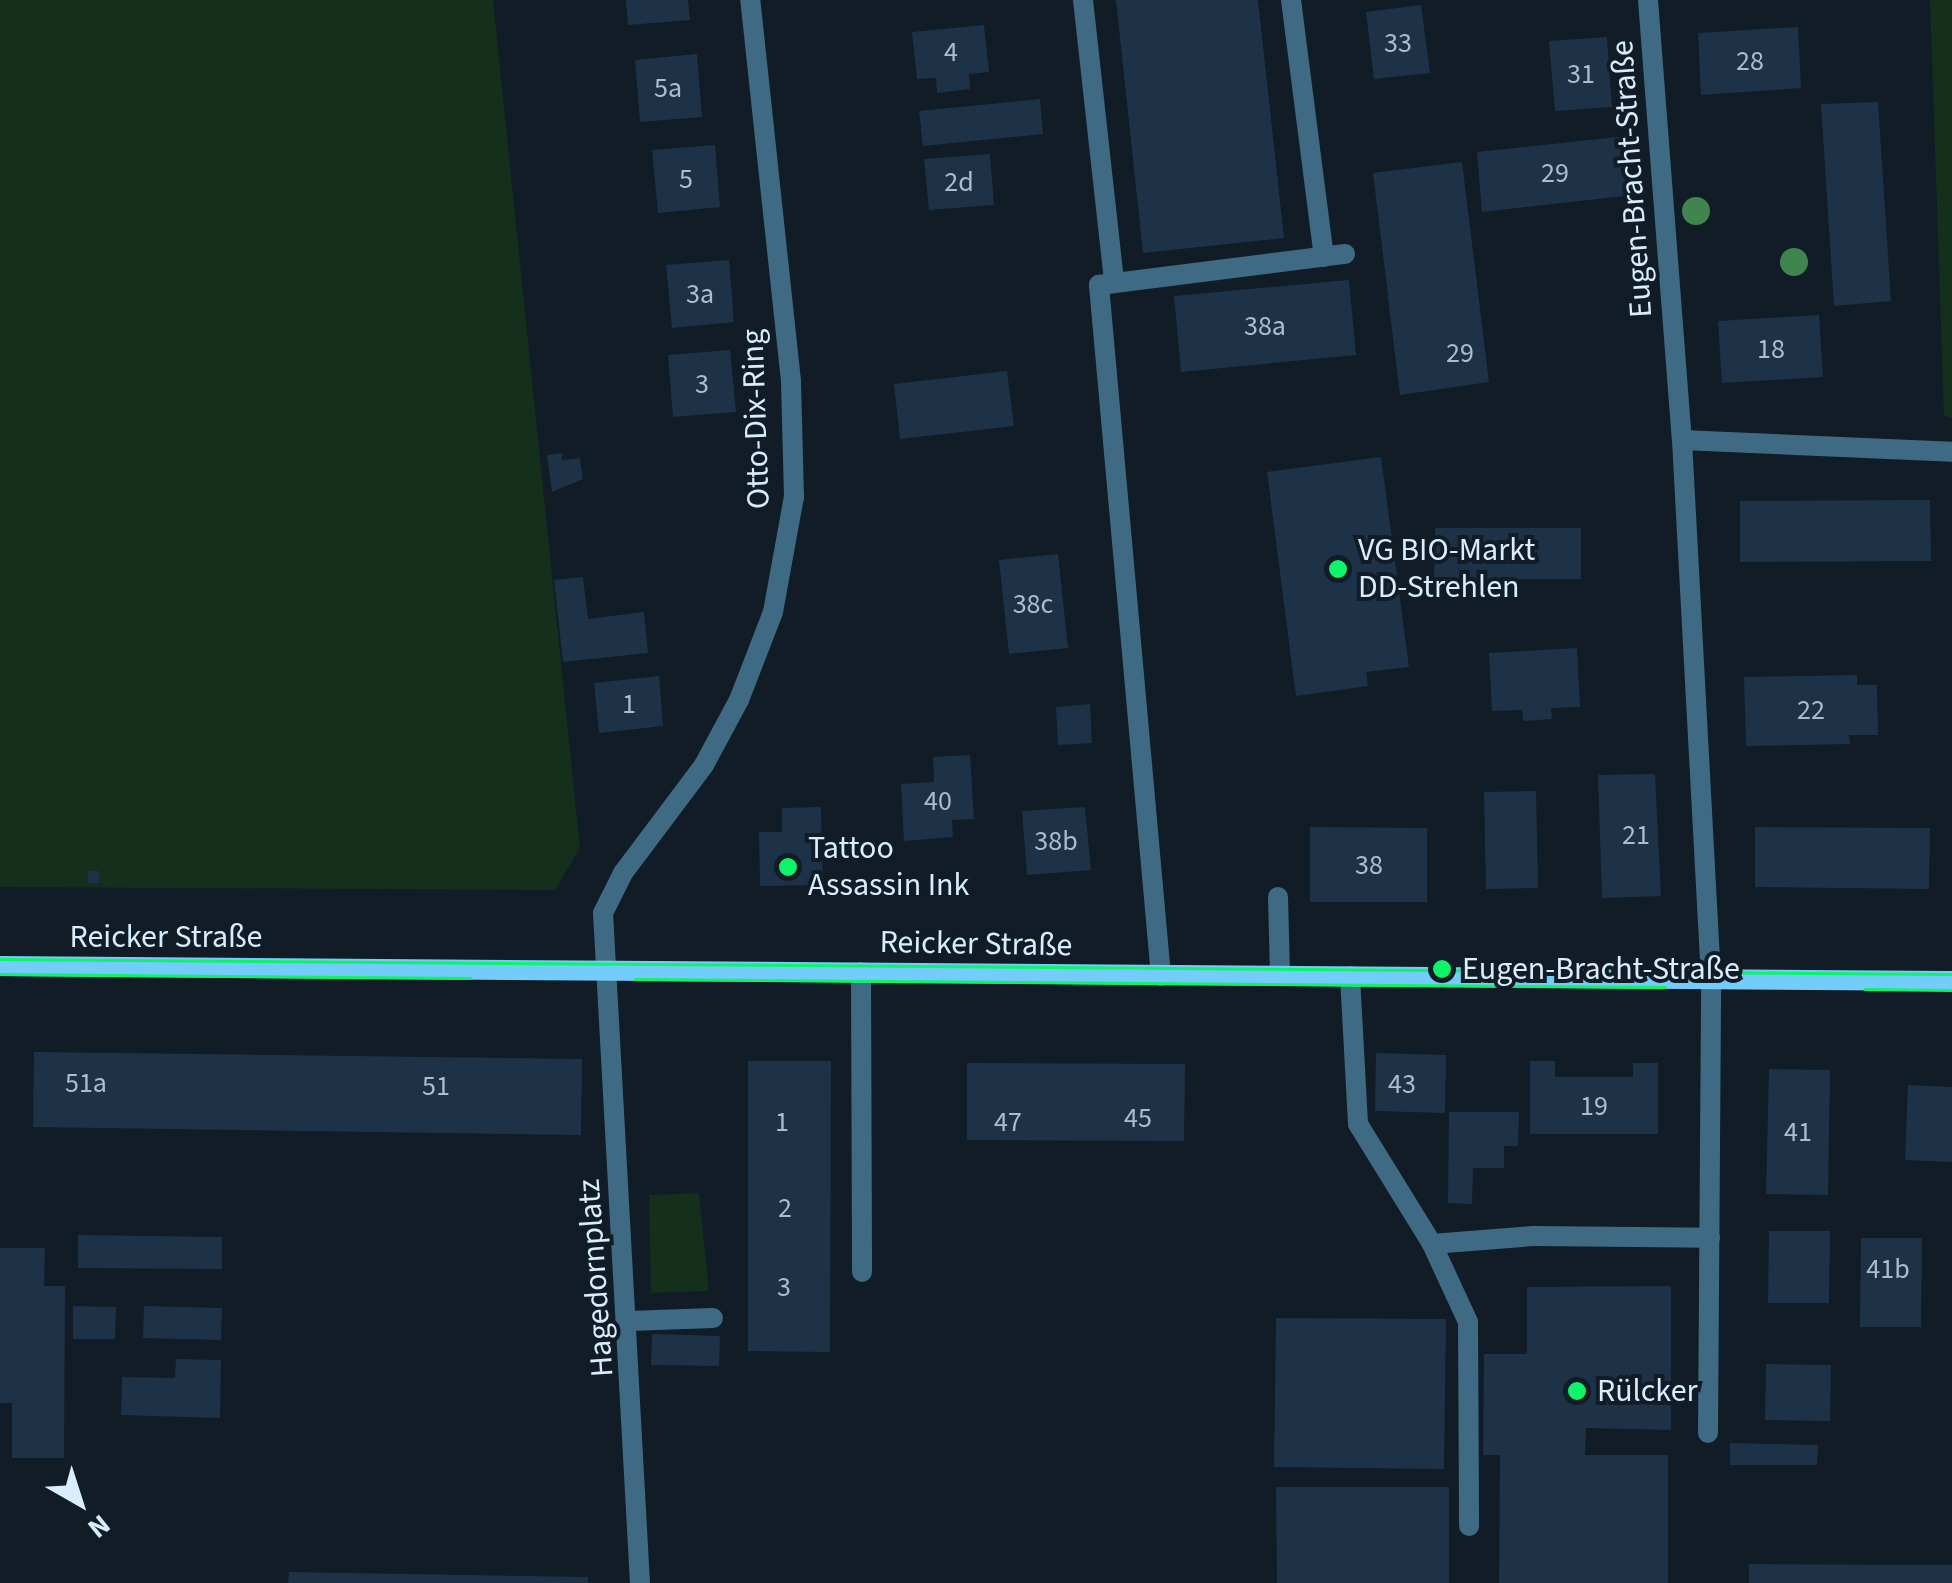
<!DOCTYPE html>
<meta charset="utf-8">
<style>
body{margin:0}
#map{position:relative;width:1952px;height:1583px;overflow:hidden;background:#111c26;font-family:"Source Sans 3",sans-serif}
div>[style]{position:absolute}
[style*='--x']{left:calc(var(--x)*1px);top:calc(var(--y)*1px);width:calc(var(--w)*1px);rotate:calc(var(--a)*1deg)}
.green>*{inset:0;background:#14301c}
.building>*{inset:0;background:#1d3247}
.lane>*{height:20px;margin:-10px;padding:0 10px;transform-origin:10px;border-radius:10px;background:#3e6b83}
.street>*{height:20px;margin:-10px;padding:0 10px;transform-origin:10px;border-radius:10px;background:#3e6b83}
.secondary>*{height:20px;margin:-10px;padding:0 10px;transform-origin:10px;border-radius:10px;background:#73ccf9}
.tram>*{height:2.5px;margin:-1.25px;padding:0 1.25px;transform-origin:1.25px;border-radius:1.25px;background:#0df46b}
.trees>*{width:28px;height:28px;margin:-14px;border-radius:50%;background:#40854d}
.dots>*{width:28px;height:28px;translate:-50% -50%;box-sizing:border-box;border:5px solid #111c26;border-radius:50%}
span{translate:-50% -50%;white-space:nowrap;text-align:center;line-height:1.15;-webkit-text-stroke:8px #111c26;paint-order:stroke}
.number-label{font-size:28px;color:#a9bed0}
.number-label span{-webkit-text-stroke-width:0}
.street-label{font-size:32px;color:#d8edfd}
.poi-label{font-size:32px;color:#d8edfd}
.left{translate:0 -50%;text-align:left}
.north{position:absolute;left:30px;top:1453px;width:100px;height:100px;-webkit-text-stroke:8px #111c26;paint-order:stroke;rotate:141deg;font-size:28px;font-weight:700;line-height:40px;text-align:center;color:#d8edfd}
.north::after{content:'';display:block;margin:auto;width:35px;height:45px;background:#d8edfd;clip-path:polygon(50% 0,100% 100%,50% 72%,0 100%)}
</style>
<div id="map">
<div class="green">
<div style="clip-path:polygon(0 0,493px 0,580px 848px,555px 890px,0 887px)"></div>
<div style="clip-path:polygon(1930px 0,1952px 0,1952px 418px,1944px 416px)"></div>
<div style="clip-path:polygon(699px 1193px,709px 1291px,651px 1293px,649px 1195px)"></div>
</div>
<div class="building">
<div style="clip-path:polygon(626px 0,688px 0,690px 20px,628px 25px)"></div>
<div style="clip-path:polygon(1116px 0,1258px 0,1284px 238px,1143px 253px)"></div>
<div style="clip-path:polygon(1421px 5px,1430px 73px,1374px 79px,1366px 12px)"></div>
<div style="clip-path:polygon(984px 25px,989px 72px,969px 74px,970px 89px,937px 93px,936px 78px,917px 79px,912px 32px)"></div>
<div style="clip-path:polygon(1798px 27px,1801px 88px,1701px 95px,1698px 33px)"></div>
<div style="clip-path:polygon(1607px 37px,1612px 107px,1555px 111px,1549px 41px)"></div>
<div style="clip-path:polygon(697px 54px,702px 117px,640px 122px,635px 60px)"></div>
<div style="clip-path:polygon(1040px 99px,1043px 134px,923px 146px,919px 111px)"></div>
<div style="clip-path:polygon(1878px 102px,1891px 301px,1834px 306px,1821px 104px)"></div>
<div style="clip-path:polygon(1627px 136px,1633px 195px,1482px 212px,1477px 152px)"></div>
<div style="clip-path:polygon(715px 145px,720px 207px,658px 213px,652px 150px)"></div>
<div style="clip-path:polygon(990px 154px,994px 205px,929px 210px,924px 159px)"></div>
<div style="clip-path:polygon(1462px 162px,1489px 382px,1400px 395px,1373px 173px)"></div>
<div style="clip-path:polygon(729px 260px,734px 322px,672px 328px,666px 265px)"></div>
<div style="clip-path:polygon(1349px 280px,1356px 355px,1181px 372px,1174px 296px)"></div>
<div style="clip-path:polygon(1819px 315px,1823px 377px,1722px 383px,1718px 321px)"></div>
<div style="clip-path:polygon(730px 350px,736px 412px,673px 417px,668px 355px)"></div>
<div style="clip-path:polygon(1007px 371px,1014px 426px,900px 439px,894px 384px)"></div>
<div style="clip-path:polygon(562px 453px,562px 460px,580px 458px,583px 479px,552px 492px,547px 455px)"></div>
<div style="clip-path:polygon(1381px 457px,1409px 667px,1366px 672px,1368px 686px,1296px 696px,1267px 472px)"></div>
<div style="clip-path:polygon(1930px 500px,1931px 561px,1740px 562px,1740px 501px)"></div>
<div style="clip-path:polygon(1435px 528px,1581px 528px,1581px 579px,1434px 579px)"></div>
<div style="clip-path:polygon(1058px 554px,1068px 648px,1009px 654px,999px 560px)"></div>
<div style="clip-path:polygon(583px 577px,588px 619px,644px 612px,648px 653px,563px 662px,554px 580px)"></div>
<div style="clip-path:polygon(1577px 648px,1580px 707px,1551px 708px,1552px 719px,1523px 721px,1522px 710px,1492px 711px,1489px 653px)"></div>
<div style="clip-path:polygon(1857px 675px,1857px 685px,1877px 685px,1878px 735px,1849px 735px,1850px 744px,1746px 746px,1744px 677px)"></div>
<div style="clip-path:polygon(659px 676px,663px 726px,599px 733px,594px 683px)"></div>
<div style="clip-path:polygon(1090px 704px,1092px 743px,1058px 745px,1056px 707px)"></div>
<div style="clip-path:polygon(970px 755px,974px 819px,952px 820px,953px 837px,904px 841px,901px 784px,934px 782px,933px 757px)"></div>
<div style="clip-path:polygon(1655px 774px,1661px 896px,1602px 898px,1598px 775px)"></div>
<div style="clip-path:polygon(1536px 791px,1538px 888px,1486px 889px,1484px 792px)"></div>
<div style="clip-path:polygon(821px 807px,823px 885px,760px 886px,759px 832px,782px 832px,782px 808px)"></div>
<div style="clip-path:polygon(1085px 807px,1091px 870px,1027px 875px,1022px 811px)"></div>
<div style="clip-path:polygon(1310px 827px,1427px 828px,1427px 902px,1310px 902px)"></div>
<div style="clip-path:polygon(1755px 827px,1930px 828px,1929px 889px,1755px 887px)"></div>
<div style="clip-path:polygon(88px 871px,99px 871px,99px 883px,88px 883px)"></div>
<div style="clip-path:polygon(34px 1052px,582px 1059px,581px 1135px,33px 1127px)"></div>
<div style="clip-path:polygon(1376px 1053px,1446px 1055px,1445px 1113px,1375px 1111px)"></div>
<div style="clip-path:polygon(748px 1061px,831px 1061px,830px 1352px,748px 1351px)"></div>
<div style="clip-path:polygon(1530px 1061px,1555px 1061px,1555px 1077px,1633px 1077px,1633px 1063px,1658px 1063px,1658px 1134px,1530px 1134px)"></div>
<div style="clip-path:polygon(967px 1063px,1185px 1064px,1184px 1141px,967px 1140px)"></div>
<div style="clip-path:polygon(1769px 1069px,1830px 1070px,1828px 1195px,1766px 1194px)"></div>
<div style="clip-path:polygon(1908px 1085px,1952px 1087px,1952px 1162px,1905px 1160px)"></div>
<div style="clip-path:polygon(1449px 1112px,1519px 1112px,1518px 1146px,1504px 1146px,1504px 1168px,1473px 1168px,1472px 1204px,1448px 1203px)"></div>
<div style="clip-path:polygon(1769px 1231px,1830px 1231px,1829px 1303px,1768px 1303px)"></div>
<div style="clip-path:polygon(78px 1235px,222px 1237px,222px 1269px,78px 1268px)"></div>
<div style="clip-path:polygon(1861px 1238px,1922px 1238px,1921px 1327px,1860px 1327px)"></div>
<div style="clip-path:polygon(0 1248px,45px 1248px,44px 1286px,65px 1286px,64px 1458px,12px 1458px,12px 1403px,0 1403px)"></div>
<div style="clip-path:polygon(1671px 1286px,1671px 1430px,1586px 1428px,1585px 1455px,1668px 1455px,1668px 1583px,1499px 1583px,1500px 1455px,1483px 1455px,1484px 1354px,1527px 1354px,1527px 1287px)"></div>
<div style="clip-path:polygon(73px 1306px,116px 1307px,115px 1339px,73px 1339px)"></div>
<div style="clip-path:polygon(144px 1306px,222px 1308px,221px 1340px,143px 1338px)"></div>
<div style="clip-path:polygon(1276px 1318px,1446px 1319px,1444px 1469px,1274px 1467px)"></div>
<div style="clip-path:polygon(652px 1334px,720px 1336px,719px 1366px,651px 1365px)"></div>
<div style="clip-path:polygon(176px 1359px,221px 1360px,220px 1418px,121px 1415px,122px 1377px,175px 1378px)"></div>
<div style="clip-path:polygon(1766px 1364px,1831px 1365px,1830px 1421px,1765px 1420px)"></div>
<div style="clip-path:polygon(1730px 1443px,1818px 1445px,1817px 1465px,1730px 1465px)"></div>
<div style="clip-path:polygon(1276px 1487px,1449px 1487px,1449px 1583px,1277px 1583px)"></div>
<div style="clip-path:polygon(1749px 1564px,1952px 1565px,1952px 1583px,1749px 1583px)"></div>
<div style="clip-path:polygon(289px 1572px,588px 1577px,588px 1583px,288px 1583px)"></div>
</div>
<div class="lane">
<div style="--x:1083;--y:0;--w:285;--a:83.7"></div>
<div style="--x:1291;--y:0;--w:259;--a:82.7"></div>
<div style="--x:1278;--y:897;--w:78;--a:88.5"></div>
<div style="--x:861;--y:972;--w:300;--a:89.8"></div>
<div style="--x:1161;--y:976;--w:694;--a:-95.13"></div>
<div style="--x:1099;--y:285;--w:248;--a:-7.2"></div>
<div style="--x:1350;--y:976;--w:148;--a:86.9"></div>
<div style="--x:1358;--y:1124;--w:141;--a:58.3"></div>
<div style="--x:1432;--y:1244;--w:101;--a:-4.5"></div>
<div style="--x:1533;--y:1236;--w:177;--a:0.6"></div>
<div style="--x:1432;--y:1244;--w:86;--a:65.2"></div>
<div style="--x:1468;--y:1322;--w:204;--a:89.7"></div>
<div style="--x:629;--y:1321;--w:84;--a:-2"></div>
<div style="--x:1708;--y:1433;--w:454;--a:-89.6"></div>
</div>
<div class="street">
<div style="--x:1648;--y:0;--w:441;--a:85.6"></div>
<div style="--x:1682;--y:440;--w:540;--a:86.92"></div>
<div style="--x:1682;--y:440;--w:270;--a:2.5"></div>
<div style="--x:640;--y:1583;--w:671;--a:-93.16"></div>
<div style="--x:603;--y:913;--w:45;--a:-63.4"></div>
<div style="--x:623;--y:873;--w:135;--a:-53.1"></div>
<div style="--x:704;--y:765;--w:74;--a:-61.7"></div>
<div style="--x:739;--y:700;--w:94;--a:-68.9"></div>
<div style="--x:773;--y:612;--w:117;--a:-79.7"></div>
<div style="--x:794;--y:497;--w:116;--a:-91.5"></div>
<div style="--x:791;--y:381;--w:383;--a:-96.1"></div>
</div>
<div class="secondary">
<div style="--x:0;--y:966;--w:1952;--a:0.44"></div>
</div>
<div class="tram">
<div style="--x:0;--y:959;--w:1952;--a:0.44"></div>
<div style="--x:0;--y:974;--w:470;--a:0.5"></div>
<div style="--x:635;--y:979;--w:1030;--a:0.45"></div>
<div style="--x:1865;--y:989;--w:87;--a:0.7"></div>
</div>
<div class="trees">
<div style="left:1696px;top:211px"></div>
<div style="left:1794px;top:262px"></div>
</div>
<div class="dots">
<div style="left:1338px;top:569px;background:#0df46b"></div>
<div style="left:788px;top:867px;background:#0df46b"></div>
<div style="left:1442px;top:969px;background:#0df46b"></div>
<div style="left:1577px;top:1391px;background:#0df46b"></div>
</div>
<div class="number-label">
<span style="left:1398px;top:43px">33</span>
<span style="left:951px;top:52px">4</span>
<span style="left:1750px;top:61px">28</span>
<span style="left:1581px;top:74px">31</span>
<span style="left:668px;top:88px">5a</span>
<span style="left:1555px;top:173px">29</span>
<span style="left:686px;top:179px">5</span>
<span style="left:959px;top:182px">2d</span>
<span style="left:700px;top:294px">3a</span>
<span style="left:1265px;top:326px">38a</span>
<span style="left:1771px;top:349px">18</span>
<span style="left:1460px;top:353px">29</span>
<span style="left:702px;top:384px">3</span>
<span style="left:1033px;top:604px">38c</span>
<span style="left:629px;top:704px">1</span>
<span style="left:1811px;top:710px">22</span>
<span style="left:938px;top:801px">40</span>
<span style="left:1636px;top:835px">21</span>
<span style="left:1056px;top:841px">38b</span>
<span style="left:1369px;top:865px">38</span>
<span style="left:86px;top:1083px">51a</span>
<span style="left:1402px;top:1084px">43</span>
<span style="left:436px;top:1086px">51</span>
<span style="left:1594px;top:1106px">19</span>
<span style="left:1138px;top:1118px">45</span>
<span style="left:782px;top:1122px">1</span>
<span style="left:1008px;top:1122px">47</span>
<span style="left:1798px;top:1132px">41</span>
<span style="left:785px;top:1208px">2</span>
<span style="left:1888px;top:1269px">41b</span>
<span style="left:784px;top:1287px">3</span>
</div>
<div class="street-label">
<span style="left:1632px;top:179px;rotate:-94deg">Eugen-Bracht-Straße</span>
<span style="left:756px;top:419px;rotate:-92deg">Otto-Dix-Ring</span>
<span style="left:166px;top:937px">Reicker Straße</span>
<span style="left:976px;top:944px;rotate:1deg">Reicker Straße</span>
<span style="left:596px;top:1278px;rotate:-94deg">Hagedornplatz</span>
</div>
<div class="poi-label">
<span class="left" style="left:1358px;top:569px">VG BIO-Markt<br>DD-Strehlen</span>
<span class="left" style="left:808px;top:867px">Tattoo<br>Assassin Ink</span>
<span class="left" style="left:1462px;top:969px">Eugen-Bracht-Straße</span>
<span class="left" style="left:1597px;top:1391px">Rülcker</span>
</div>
<div class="north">N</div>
</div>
